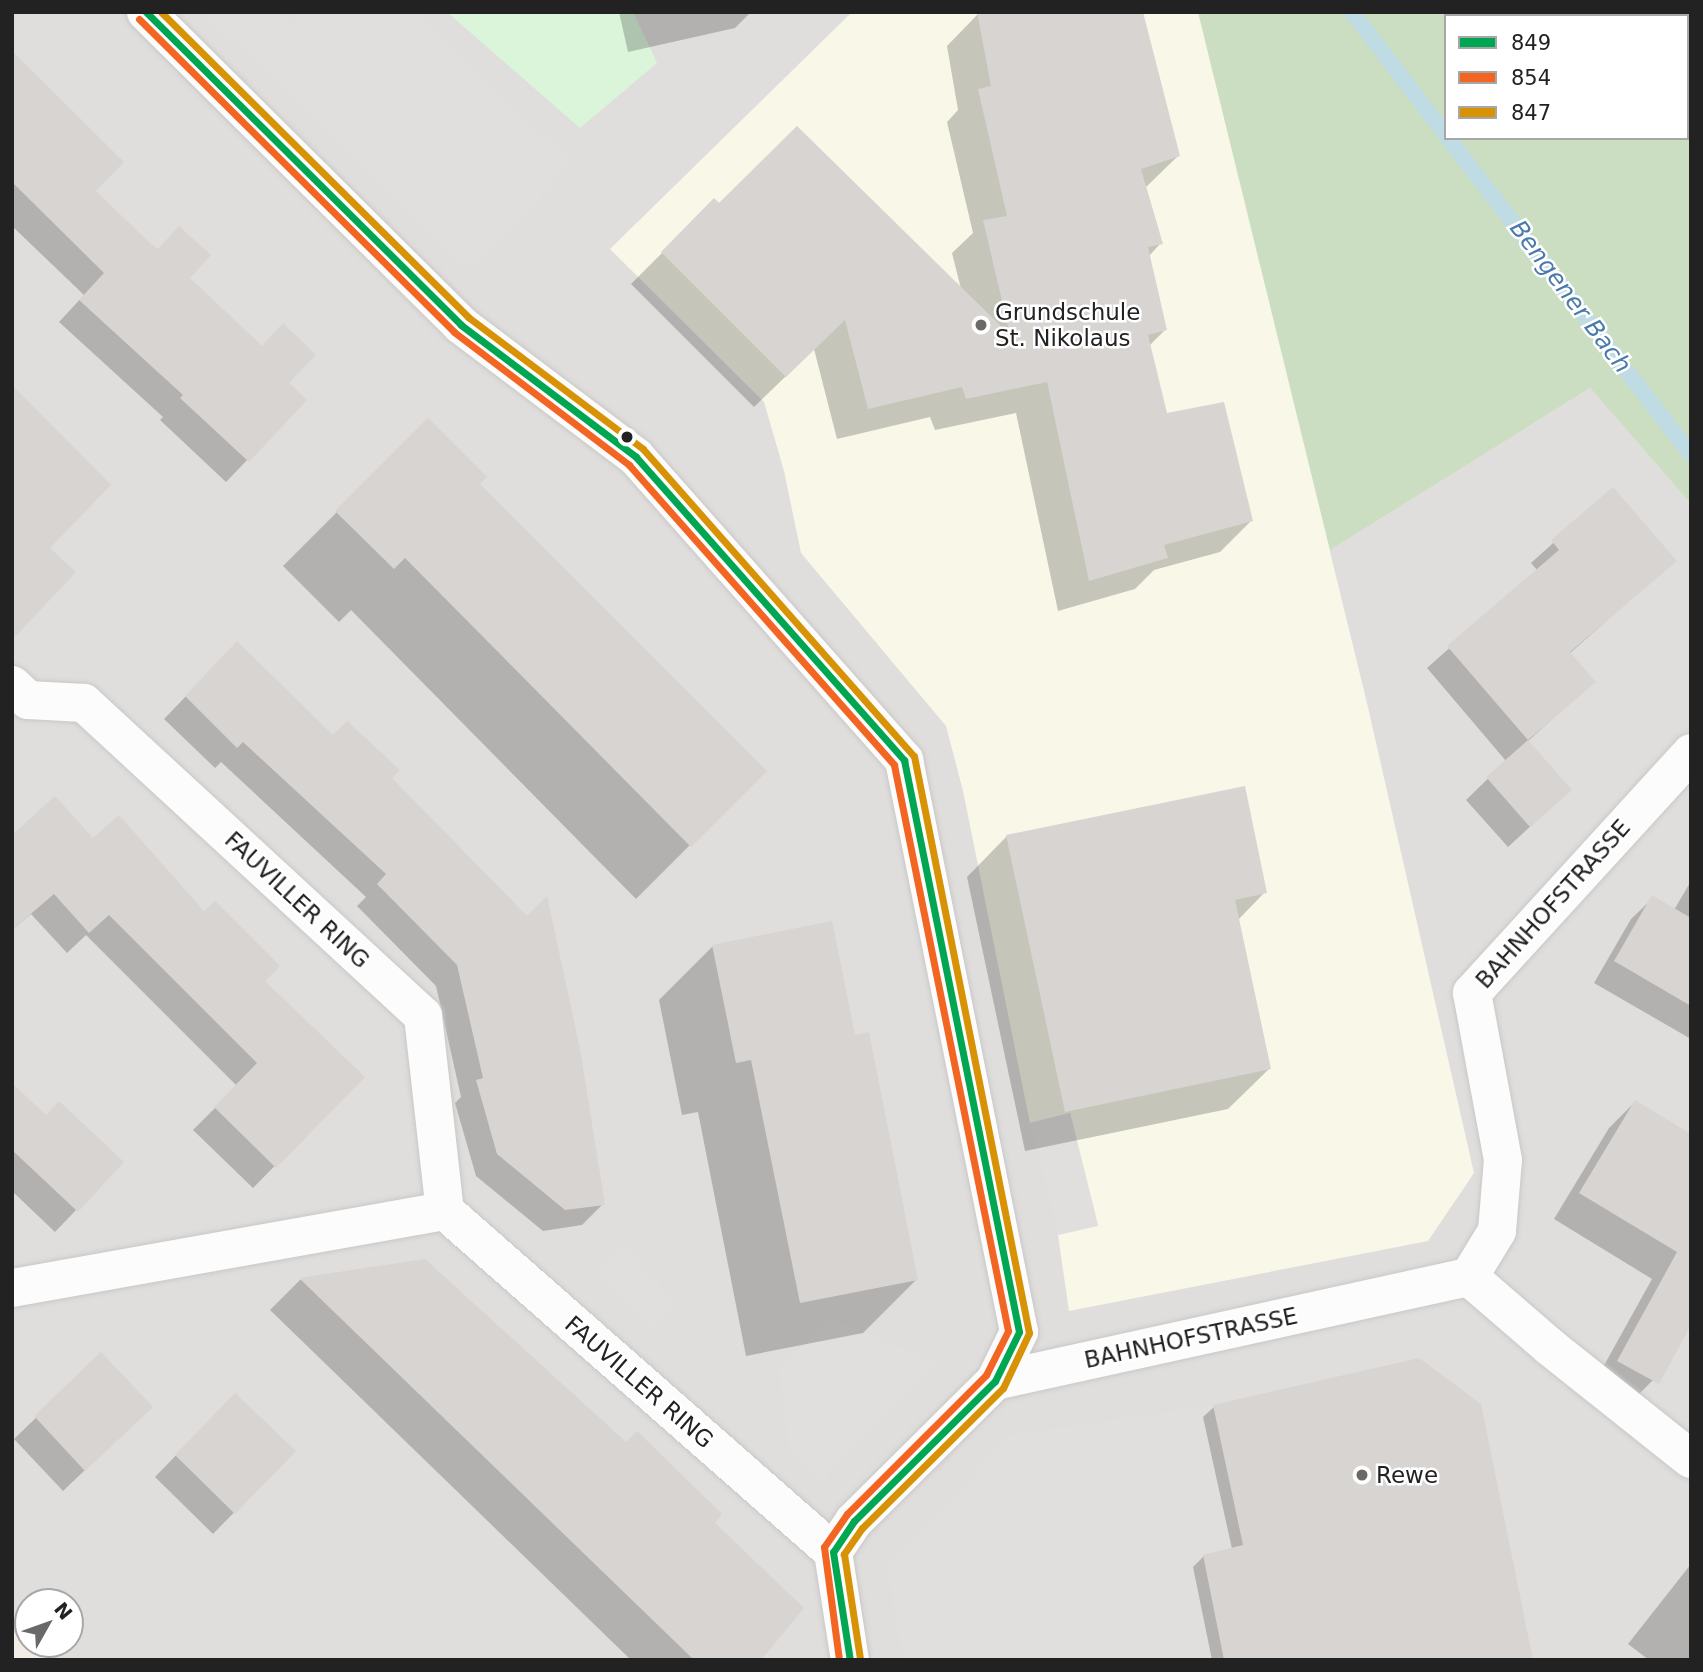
<!DOCTYPE html>
<style>
body{margin:0}
#map{position:relative;width:1703px;height:1672px;overflow:hidden;background:#f0eeeb;font-family:"DejaVu Sans",sans-serif}
div>[style]{position:absolute}
[style*='--x']{left:calc(var(--x)*1px);top:calc(var(--y)*1px);width:calc(var(--w)*1px);rotate:calc(var(--a)*1deg)}
.residential>*{inset:0;background:#dfdedc}
.education>*{inset:0;background:#f8f7e8}
.forest>*{inset:0;background:#cbdec1}
.park>*{inset:0;background:#daf5da}
.parking>*{inset:0;background:#e0dfde}
.shadow>*{inset:0;background:#0003}
.stream>*{height:16px;margin:-8px;padding:0 8px;transform-origin:8px;border-radius:8px;background:#bfdbe3}
.building>*{inset:0;background:#d7d4d2}
.roads{filter:drop-shadow(0 0 2px #c9c8c7) drop-shadow(0 0 2px #c9c8c7)}
.minor>*{height:38px;margin:-19px;padding:0 19px;transform-origin:19px;border-radius:19px;background:#fdfcfc}
.major>*{height:38px;margin:-19px;padding:0 19px;transform-origin:19px;border-radius:19px;background:#f3ede7}
.bus-1>*{height:7px;margin:-3.5px;padding:0 3.5px;transform-origin:3.5px;border-radius:3.5px;background:#00a651}
.bus-2>*{height:7px;margin:-3.5px;padding:0 3.5px;transform-origin:3.5px;border-radius:3.5px;background:#f26522}
.bus-3>*{height:7px;margin:-3.5px;padding:0 3.5px;transform-origin:3.5px;border-radius:3.5px;background:#d79205}
.dots>*{width:19px;height:19px;translate:-50% -50%;box-sizing:border-box;border:4px solid #fff;border-radius:50%}
span{translate:-50% -50%;white-space:nowrap;text-align:center;line-height:1.15;-webkit-text-stroke:5px #fff;paint-order:stroke}
.poi-label{font-size:23px;color:#222}
.left{translate:0 -50%;text-align:left}
.street-label{font-size:23px;color:#222}
.water-label{font-size:24px;color:#4a7aab;font-style:italic}
.frame{position:absolute;inset:0;border:14px solid #222;pointer-events:none}
.legend{position:absolute;left:1444px;top:14px;width:245px;height:126px;box-sizing:border-box;background:#fff;border:2px solid #a7a7a7;margin:0;padding:9px 12px;list-style:none;font-size:21px;color:#222}
.legend li{display:flex;align-items:center;gap:14px;height:35px}
.legend b{width:35px;border:2px solid #a7a7a7}
.north{position:absolute;left:14px;top:1588px;width:70px;height:70px;box-sizing:border-box;background:#fff;border:2px solid #a7a7a7;border-radius:50%;rotate:50deg;font-size:19px;font-weight:700;line-height:28px;text-align:center;color:#222}
.north::after{content:'';display:block;margin:auto;width:24px;height:32px;background:#6a6968;clip-path:polygon(50% 0,100% 100%,50% 72%,0 100%)}
</style>
<div id="map">
<div class="residential">
<div style="clip-path:polygon(evenodd,12px 12px,1162px 12px,1312px 561px,1590px 388px,1691px 504px,1691px 1660px,12px 1660px,12px 12px,28px 1602px,70px 1602px,70px 1644px,28px 1644px,28px 1602px)"></div>
</div>
<div class="education">
<div style="clip-path:polygon(852px 12px,1198px 12px,1367px 703px,1474px 1173px,1428px 1241px,1069px 1311px,1058px 1235px,1098px 1225px,1070px 1113px,1030px 1123px,963px 791px,946px 726px,801px 553px,784px 471px,764px 402px,610px 249px)"></div>
</div>
<div class="forest">
<div style="clip-path:polygon(evenodd,1198px 12px,1691px 12px,1691px 504px,1590px 388px,1330px 550px,1198px 12px,1446px 16px,1687px 16px,1687px 138px,1446px 138px,1446px 16px)"></div>
</div>
<div class="park">
<div style="clip-path:polygon(447px 12px,633px 12px,657px 63px,580px 128px)"></div>
</div>
<div class="parking">
<div style="clip-path:polygon(203px 12px,278px 12px,291px 24px,304px 12px,416px 12px,572px 163px,470px 270px)"></div>
<div style="clip-path:polygon(1070px 1113px,1098px 1226px,1058px 1235px,1030px 1123px)"></div>
<div style="clip-path:polygon(621px 1244px,678px 1304px,651px 1330px,593px 1271px)"></div>
<div style="clip-path:polygon(829px 1318px,937px 1363px,821px 1482px,790px 1451px,779px 1371px)"></div>
<div style="clip-path:polygon(1213px 1405px,1243px 1545px,1203px 1555px,1224px 1660px,904px 1660px,886px 1561px,908px 1543px,1011px 1435px)"></div>
</div>
<div class="shadow">
<div style="clip-path:polygon(619px 12px,751px 12px,735px 28px,628px 52px)"></div>
<div style="clip-path:polygon(978px 14px,1178px 156px,1145px 188px,1161px 243px,1149px 256px,1165px 330px,1149px 346px,1166px 415px,1251px 521px,1220px 552px,1154px 570px,1135px 589px,1058px 611px,1016px 413px,935px 430px,930px 417px,837px 439px,814px 349px,754px 407px,631px 284px,714px 201px,961px 289px,952px 253px,973px 233px,947px 122px,958px 110px,947px 46px)"></div>
<div style="clip-path:polygon(12px 55px,93px 192px,188px 278px,305px 400px,226px 482px,160px 420px,163px 417px,59px 322px,84px 295px,12px 226px)"></div>
<div style="clip-path:polygon(428px 421px,478px 484px,764px 771px,636px 899px,351px 610px,339px 622px,283px 566px)"></div>
<div style="clip-path:polygon(1613px 489px,1674px 561px,1569px 654px,1593px 682px,1527px 742px,1570px 790px,1508px 847px,1466px 800px,1506px 761px,1427px 668px,1537px 570px,1531px 563px)"></div>
<div style="clip-path:polygon(216px 665px,333px 737px,389px 779px,603px 1204px,582px 1225px,543px 1231px,476px 1176px,455px 1103px,461px 1097px,436px 986px,357px 906px,366px 897px,221px 762px,215px 768px,164px 719px)"></div>
<div style="clip-path:polygon(1007px 836px,1265px 892px,1238px 920px,1269px 1069px,1228px 1109px,1025px 1151px,967px 877px)"></div>
<div style="clip-path:polygon(12px 838px,93px 841px,362px 1077px,253px 1188px,193px 1130px,237px 1086px,86px 935px,67px 953px,31px 914px,12px 930px)"></div>
<div style="clip-path:polygon(1691px 881px,1691px 1039px,1594px 983px,1631px 919px,1653px 898px,1674px 910px)"></div>
<div style="clip-path:polygon(713px 946px,854px 1037px,916px 1280px,863px 1333px,746px 1356px,698px 1112px,682px 1115px,659px 1000px)"></div>
<div style="clip-path:polygon(12px 1085px,45px 1117px,122px 1162px,55px 1232px,12px 1191px)"></div>
<div style="clip-path:polygon(1635px 1102px,1688px 1134px,1691px 1319px,1653px 1380px,1627px 1406px,1592px 1387px,1652px 1279px,1554px 1219px,1609px 1128px)"></div>
<div style="clip-path:polygon(424px 1261px,712px 1523px,759px 1660px,631px 1660px,270px 1310px,300px 1280px)"></div>
<div style="clip-path:polygon(101px 1355px,129px 1428px,63px 1491px,14px 1439px)"></div>
<div style="clip-path:polygon(1214px 1407px,1531px 1660px,1212px 1660px,1193px 1567px,1204px 1556px,1232px 1549px,1203px 1417px)"></div>
<div style="clip-path:polygon(214px 1416px,294px 1451px,213px 1534px,155px 1477px)"></div>
<div style="clip-path:polygon(1691px 1564px,1691px 1660px,1649px 1660px,1628px 1644px)"></div>
</div>
<div class="stream">
<div style="--x:1352;--y:12;--w:155;--a:52.6"></div>
<div style="--x:1448;--y:138;--w:399;--a:52.5"></div>
</div>
<div class="building">
<div style="clip-path:polygon(977px 12px,1143px 12px,1180px 156px,1141px 169px,1163px 244px,1148px 247px,1167px 330px,1148px 335px,1167px 413px,1224px 402px,1253px 521px,1164px 545px,1168px 558px,1089px 581px,1047px 382px,966px 399px,962px 387px,868px 409px,845px 320px,786px 377px,661px 252px,714px 198px,719px 203px,797px 126px,1010px 335px,983px 220px,1007px 216px,978px 89px,991px 86px)"></div>
<div style="clip-path:polygon(12px 51px,124px 162px,96px 191px,157px 250px,179px 226px,211px 255px,190px 278px,262px 346px,283px 323px,316px 355px,289px 383px,307px 400px,249px 462px,180px 398px,183px 395px,79px 300px,104px 273px,12px 182px)"></div>
<div style="clip-path:polygon(12px 385px,111px 485px,50px 548px,76px 572px,12px 640px)"></div>
<div style="clip-path:polygon(428px 418px,487px 477px,480px 484px,767px 771px,691px 847px,405px 558px,394px 569px,335px 511px)"></div>
<div style="clip-path:polygon(1613px 487px,1677px 561px,1570px 652px,1596px 682px,1528px 740px,1447px 646px,1559px 550px,1551px 540px)"></div>
<div style="clip-path:polygon(237px 641px,333px 735px,347px 721px,400px 770px,392px 778px,527px 916px,547px 896px,580px 1049px,605px 1205px,565px 1210px,497px 1154px,476px 1080px,483px 1078px,457px 965px,377px 884px,386px 874px,243px 742px,237px 748px,185px 696px)"></div>
<div style="clip-path:polygon(1528px 740px,1572px 790px,1530px 827px,1486px 777px)"></div>
<div style="clip-path:polygon(1245px 786px,1267px 893px,1235px 900px,1271px 1069px,1065px 1112px,1006px 835px)"></div>
<div style="clip-path:polygon(55px 796px,93px 838px,119px 815px,204px 911px,215px 901px,280px 966px,265px 981px,365px 1077px,276px 1168px,214px 1107px,257px 1063px,109px 915px,89px 933px,54px 894px,12px 930px,12px 835px)"></div>
<div style="clip-path:polygon(1652px 895px,1691px 918px,1691px 1006px,1614px 961px)"></div>
<div style="clip-path:polygon(832px 921px,855px 1035px,869px 1032px,918px 1280px,800px 1303px,751px 1060px,736px 1063px,712px 945px)"></div>
<div style="clip-path:polygon(12px 1083px,46px 1115px,59px 1101px,124px 1162px,78px 1212px,12px 1150px)"></div>
<div style="clip-path:polygon(1635px 1100px,1691px 1134px,1691px 1325px,1659px 1384px,1617px 1361px,1677px 1252px,1579px 1193px)"></div>
<div style="clip-path:polygon(425px 1259px,626px 1442px,637px 1431px,722px 1514px,715px 1523px,804px 1608px,761px 1660px,694px 1660px,299px 1278px)"></div>
<div style="clip-path:polygon(101px 1352px,153px 1407px,85px 1471px,34px 1416px)"></div>
<div style="clip-path:polygon(1419px 1358px,1481px 1404px,1533px 1660px,1224px 1660px,1203px 1555px,1243px 1545px,1213px 1405px)"></div>
<div style="clip-path:polygon(235px 1393px,296px 1451px,235px 1514px,175px 1455px)"></div>
</div>
<div class="roads">
<div class="minor">
<div style="--x:146;--y:12;--w:444;--a:44.8"></div>
<div style="--x:461;--y:325;--w:219;--a:37"></div>
<div style="--x:636;--y:457;--w:405;--a:48.5"></div>
<div style="--x:904;--y:760;--w:583;--a:78.63"></div>
<div style="--x:1019;--y:1332;--w:55;--a:116.1"></div>
<div style="--x:995;--y:1381;--w:199;--a:135.2"></div>
<div style="--x:854;--y:1521;--w:37;--a:124"></div>
<div style="--x:833;--y:1552;--w:109;--a:81.1"></div>
<div style="--x:12;--y:685;--w:22;--a:43"></div>
<div style="--x:28;--y:700;--w:56;--a:3.1"></div>
<div style="--x:84;--y:703;--w:461;--a:42.7"></div>
<div style="--x:423;--y:1016;--w:196;--a:83.6"></div>
<div style="--x:445;--y:1211;--w:517;--a:41.31"></div>
<div style="--x:1469;--y:1277;--w:107;--a:40.8"></div>
<div style="--x:1550;--y:1347;--w:180;--a:38.5"></div>
<div style="--x:12;--y:1288;--w:440;--a:-10.1"></div>
<div style="--x:995;--y:1381;--w:485;--a:-12.4"></div>
<div style="--x:1469;--y:1277;--w:54;--a:-58.7"></div>
<div style="--x:1497;--y:1231;--w:71;--a:-85.2"></div>
<div style="--x:1503;--y:1160;--w:170;--a:-100.5"></div>
<div style="--x:1472;--y:993;--w:325;--a:-47.6"></div>
</div>
<div class="major">
<div style="--x:12;--y:1651;--w:23;--a:23"></div>
</div>
</div>
<div class="bus-1">
<div style="--x:146;--y:12;--w:444;--a:44.8"></div>
<div style="--x:461;--y:325;--w:219;--a:37"></div>
<div style="--x:636;--y:457;--w:405;--a:48.5"></div>
<div style="--x:904;--y:760;--w:583;--a:78.63"></div>
<div style="--x:1019;--y:1332;--w:55;--a:116.1"></div>
<div style="--x:995;--y:1381;--w:199;--a:135.2"></div>
<div style="--x:854;--y:1521;--w:37;--a:124"></div>
<div style="--x:833;--y:1552;--w:109;--a:81.1"></div>
</div>
<div class="bus-2">
<div style="--x:139;--y:19;--w:444;--a:44.8"></div>
<div style="--x:454;--y:332;--w:220;--a:37.2"></div>
<div style="--x:629;--y:465;--w:400;--a:48.5"></div>
<div style="--x:894;--y:765;--w:577;--a:78.61"></div>
<div style="--x:1008;--y:1331;--w:49;--a:116.6"></div>
<div style="--x:986;--y:1375;--w:197;--a:135"></div>
<div style="--x:847;--y:1514;--w:40;--a:124.9"></div>
<div style="--x:824;--y:1547;--w:114;--a:82.4"></div>
</div>
<div class="bus-3">
<div style="--x:161;--y:12;--w:433;--a:44.8"></div>
<div style="--x:468;--y:317;--w:219;--a:37"></div>
<div style="--x:643;--y:449;--w:409;--a:48.6"></div>
<div style="--x:914;--y:756;--w:588;--a:78.73"></div>
<div style="--x:1029;--y:1333;--w:61;--a:115.3"></div>
<div style="--x:1003;--y:1388;--w:199;--a:135.2"></div>
<div style="--x:862;--y:1528;--w:32;--a:125"></div>
<div style="--x:844;--y:1554;--w:105;--a:81.3"></div>
</div>
<div class="dots">
<div style="left:981px;top:325px;background:#6a6968"></div>
<div style="left:627px;top:437px;background:#222"></div>
<div style="left:1362px;top:1475px;background:#6a6968"></div>
</div>
<div class="poi-label">
<span class="left" style="left:995px;top:325px">Grundschule<br>St. Nikolaus</span>
<span class="left" style="left:1376px;top:1475px">Rewe</span>
</div>
<div class="street-label">
<span style="left:297px;top:900px;rotate:43deg">FAUVILLER RING</span>
<span style="left:1553px;top:904px;rotate:-48deg">BAHNHOFSTRASSE</span>
<span style="left:1191px;top:1338px;rotate:-12deg">BAHNHOFSTRASSE</span>
<span style="left:639px;top:1382px;rotate:41deg">FAUVILLER RING</span>
</div>
<div class="water-label">
<span style="left:1570px;top:297px;rotate:53deg">Bengener Bach</span>
</div>
<div class="frame"></div>
<ul class="legend">
<li><b style="height:9px;background:#00a651"></b>849</li>
<li><b style="height:9px;background:#f26522"></b>854</li>
<li><b style="height:9px;background:#d79205"></b>847</li>
</ul>
<div class="north">N</div>
</div>
